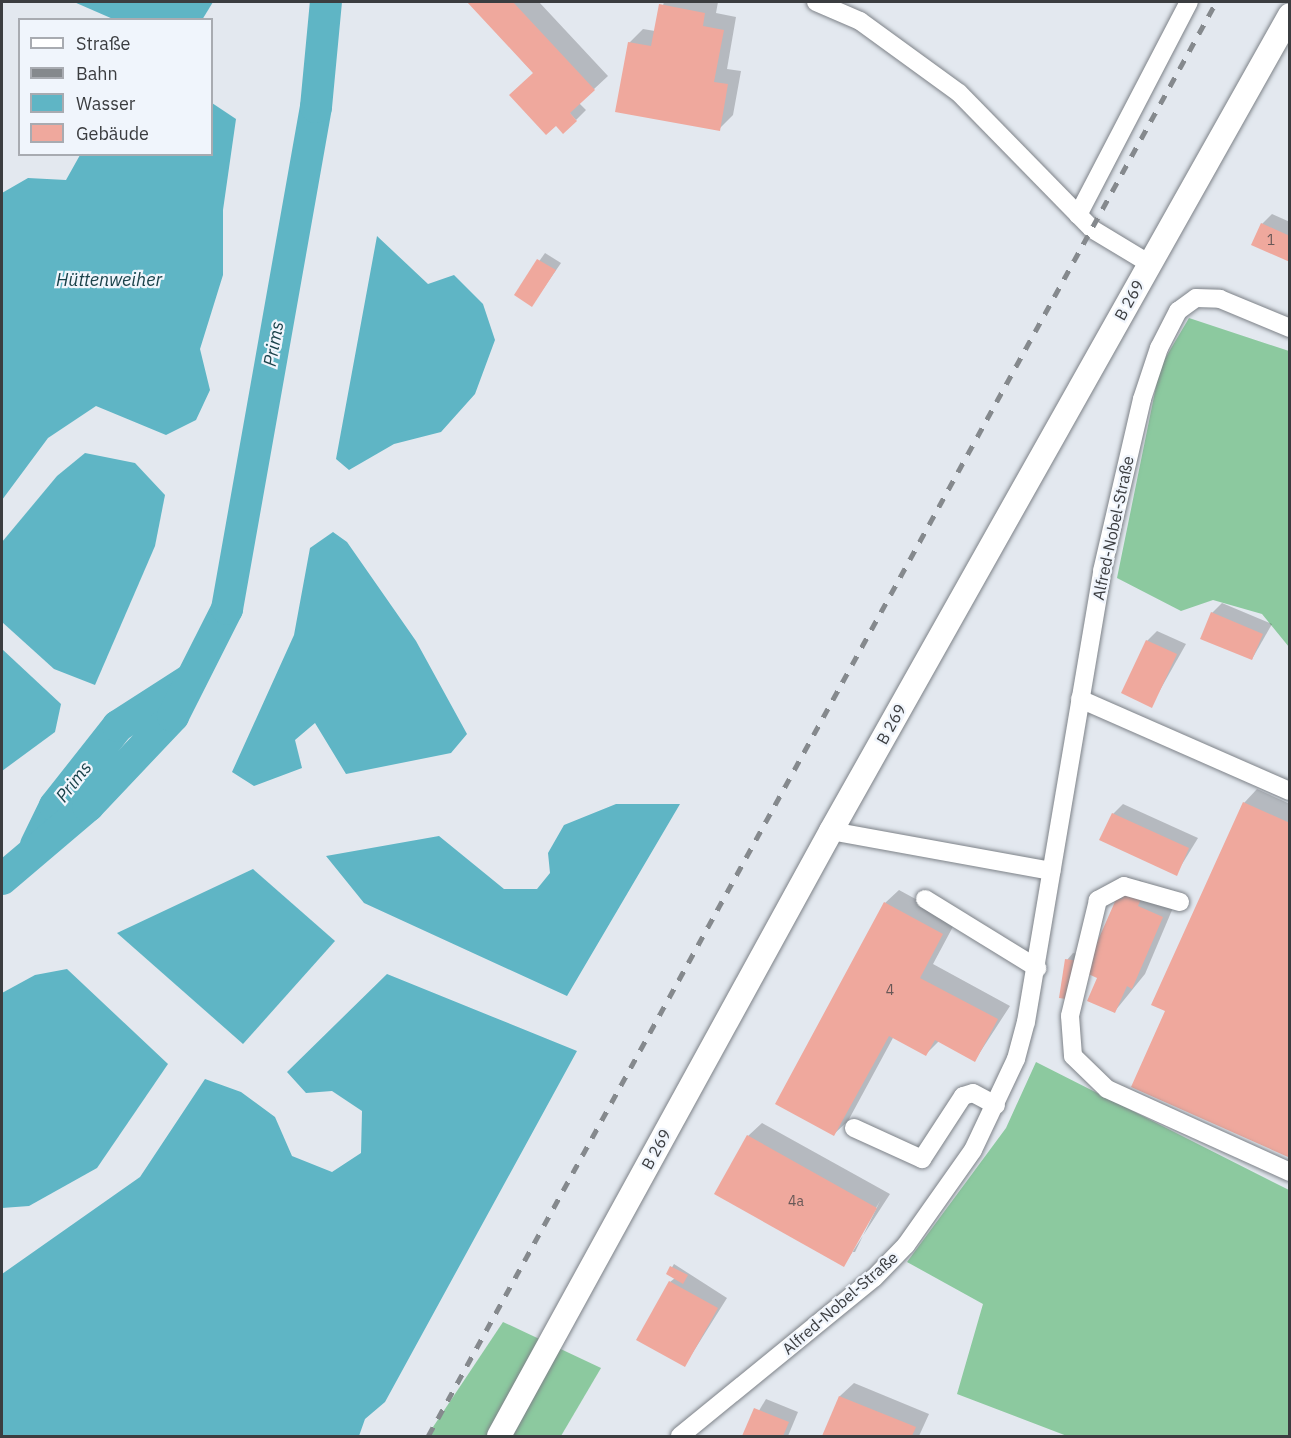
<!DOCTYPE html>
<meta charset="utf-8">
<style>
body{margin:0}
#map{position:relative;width:1291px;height:1438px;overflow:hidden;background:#e3e8ef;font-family:"IBM Plex Sans",sans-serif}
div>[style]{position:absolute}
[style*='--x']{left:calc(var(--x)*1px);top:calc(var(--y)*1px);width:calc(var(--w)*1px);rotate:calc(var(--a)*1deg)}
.forest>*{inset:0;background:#8cc99f}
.water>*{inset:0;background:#5fb5c5}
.shadow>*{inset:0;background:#0003}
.river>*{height:32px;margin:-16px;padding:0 16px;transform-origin:16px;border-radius:16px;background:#5fb5c5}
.building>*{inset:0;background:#efa89d}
.roads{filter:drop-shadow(0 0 2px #7d8288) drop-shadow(0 0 2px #7d8288)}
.minor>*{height:18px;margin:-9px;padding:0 9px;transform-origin:9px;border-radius:9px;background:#fff}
.major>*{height:24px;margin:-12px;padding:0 12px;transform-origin:12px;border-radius:12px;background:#fff}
.rail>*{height:4.5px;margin-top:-2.25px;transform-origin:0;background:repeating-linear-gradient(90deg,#85898d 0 10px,transparent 0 20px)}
span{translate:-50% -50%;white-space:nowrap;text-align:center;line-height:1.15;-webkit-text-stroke:4.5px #f0f5fc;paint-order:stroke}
.number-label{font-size:14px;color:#685857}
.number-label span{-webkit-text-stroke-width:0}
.street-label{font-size:16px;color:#3b3d40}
.water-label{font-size:18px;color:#1a424a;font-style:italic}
.frame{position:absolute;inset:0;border:3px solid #3b3d40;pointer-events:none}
.legend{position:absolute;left:18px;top:18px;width:195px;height:138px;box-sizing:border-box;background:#f0f5fc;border:2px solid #a8abb1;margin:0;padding:8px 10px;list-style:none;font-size:18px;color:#3b3d40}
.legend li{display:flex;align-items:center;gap:12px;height:30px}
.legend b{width:30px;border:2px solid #a8abb1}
</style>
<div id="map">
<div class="forest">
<div style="clip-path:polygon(1189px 318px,1289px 351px,1289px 647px,1262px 614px,1213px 600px,1181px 611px,1117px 578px,1160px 367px)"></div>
<div style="clip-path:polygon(1036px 1062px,1289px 1190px,1289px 1436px,1067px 1436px,957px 1394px,983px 1304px,907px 1262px,1006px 1128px)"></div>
<div style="clip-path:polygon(503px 1322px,601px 1368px,561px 1436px,427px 1436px)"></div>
</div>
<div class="water">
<div style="clip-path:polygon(74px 2px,213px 2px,202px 20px,113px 19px)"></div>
<div style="clip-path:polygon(212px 103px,236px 119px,223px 210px,223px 275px,200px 349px,210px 390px,196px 420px,166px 435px,96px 406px,48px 438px,2px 500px,2px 193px,28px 178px,66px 180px,80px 155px,212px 154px)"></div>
<div style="clip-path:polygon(377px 236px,428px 284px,454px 275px,483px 304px,495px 340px,475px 394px,441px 432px,394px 444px,349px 470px,336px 459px)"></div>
<div style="clip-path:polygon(85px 453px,135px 463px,165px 495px,155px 546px,95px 685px,54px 669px,2px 622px,2px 542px,57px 476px)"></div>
<div style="clip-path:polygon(333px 532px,347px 542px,416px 641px,467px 734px,451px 753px,346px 774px,315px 723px,295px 740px,302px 768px,254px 786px,232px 772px,294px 635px,310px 548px)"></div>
<div style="clip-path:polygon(2px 649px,61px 704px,55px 732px,2px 771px)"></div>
<div style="clip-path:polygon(616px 804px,680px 804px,567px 996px,364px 903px,326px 856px,439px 836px,504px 889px,537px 889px,550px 873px,548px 853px,564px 825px)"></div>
<div style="clip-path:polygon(253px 869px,335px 941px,243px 1044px,117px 933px)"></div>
<div style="clip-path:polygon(67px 969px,168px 1064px,97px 1168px,29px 1206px,2px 1208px,2px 993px,35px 975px)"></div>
<div style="clip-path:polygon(387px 974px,577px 1051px,385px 1402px,365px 1419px,359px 1436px,2px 1436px,2px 1274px,140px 1177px,205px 1079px,241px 1092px,275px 1117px,292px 1156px,332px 1172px,361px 1153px,362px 1111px,332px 1091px,306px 1093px,287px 1072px)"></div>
</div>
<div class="shadow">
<div style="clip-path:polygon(469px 2px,539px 2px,608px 76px,579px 103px,586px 110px,576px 120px)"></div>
<div style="clip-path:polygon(664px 2px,718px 2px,716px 13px,736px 17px,727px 69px,741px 71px,733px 115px,719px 129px,629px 43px,643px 29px,655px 31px)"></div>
<div style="clip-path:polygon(1272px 214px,1290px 222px,1290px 261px,1262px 224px)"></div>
<div style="clip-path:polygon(545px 253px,561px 263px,532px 305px,516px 294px)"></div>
<div style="clip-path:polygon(1222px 603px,1272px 624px,1252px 659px,1212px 613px)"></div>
<div style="clip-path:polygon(1157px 631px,1186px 644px,1151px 706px,1147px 641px)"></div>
<div style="clip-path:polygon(1257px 789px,1290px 804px,1287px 1155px,1167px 1011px,1244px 803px)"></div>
<div style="clip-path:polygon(1123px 804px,1198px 838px,1176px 874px,1113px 814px)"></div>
<div style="clip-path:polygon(1140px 880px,1175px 903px,1145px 974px,1115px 1011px,1099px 977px,1118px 898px)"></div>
<div style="clip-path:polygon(899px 890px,956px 921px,933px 964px,1010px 1006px,975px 1060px,939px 1041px,926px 1054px,894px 1036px,848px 1121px,834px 1134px,885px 903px)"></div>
<div style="clip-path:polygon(1073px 953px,1085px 955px,1079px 992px,1067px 960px)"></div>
<div style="clip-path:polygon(evenodd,762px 1123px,890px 1194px,844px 1265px,748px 1136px,762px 1123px,880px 1201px,855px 1252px,851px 1252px,880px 1201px)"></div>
<div style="clip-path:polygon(674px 1264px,727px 1298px,685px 1365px,670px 1282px,675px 1278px,668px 1274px)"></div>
<div style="clip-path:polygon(854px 1383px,929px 1414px,919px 1436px,824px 1436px,840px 1396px)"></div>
<div style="clip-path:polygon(766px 1399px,798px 1412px,788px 1436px,744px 1436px)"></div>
</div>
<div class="river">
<div style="--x:36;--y:845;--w:43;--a:-64"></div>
<div style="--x:55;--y:806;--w:102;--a:-51.8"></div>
<div style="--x:118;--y:726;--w:87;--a:-32.8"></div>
<div style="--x:2;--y:879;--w:113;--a:-40.3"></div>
<div style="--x:88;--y:806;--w:124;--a:-46.6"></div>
<div style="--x:173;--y:716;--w:120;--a:-63.2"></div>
<div style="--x:227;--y:609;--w:510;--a:-79.95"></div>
<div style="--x:316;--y:107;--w:105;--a:-84.6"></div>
</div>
<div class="building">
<div style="clip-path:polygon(467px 2px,513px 2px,595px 90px,570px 113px,577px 121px,563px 134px,556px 126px,546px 135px,509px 95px,533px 73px)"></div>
<div style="clip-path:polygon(659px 4px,705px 13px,703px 26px,724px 30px,714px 82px,728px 84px,720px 131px,615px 112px,628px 42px,651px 46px)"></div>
<div style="clip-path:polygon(1261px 223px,1290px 236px,1290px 262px,1251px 245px)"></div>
<div style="clip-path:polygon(537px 259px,556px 270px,532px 307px,514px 295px)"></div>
<div style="clip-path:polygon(1211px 612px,1263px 634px,1252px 660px,1200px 639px)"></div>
<div style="clip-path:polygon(1146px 640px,1177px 654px,1152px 708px,1121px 693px)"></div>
<div style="clip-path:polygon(1243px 802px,1290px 823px,1288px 1157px,1131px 1087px,1165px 1011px,1151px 1005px)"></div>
<div style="clip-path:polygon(1112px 813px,1189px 848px,1177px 876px,1099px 840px)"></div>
<div style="clip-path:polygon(1125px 892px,1141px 899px,1138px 906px,1163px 917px,1132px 989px,1127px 986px,1115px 1013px,1087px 1001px,1097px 978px,1084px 972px,1117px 897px,1122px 899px)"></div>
<div style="clip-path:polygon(884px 902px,943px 934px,920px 978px,998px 1019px,975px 1062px,935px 1040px,926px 1056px,889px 1036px,834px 1136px,775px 1104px)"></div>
<div style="clip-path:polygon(1065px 959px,1079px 961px,1073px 1000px,1059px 998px)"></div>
<div style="clip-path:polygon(747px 1135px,877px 1208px,844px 1267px,714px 1194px)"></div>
<div style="clip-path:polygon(670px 1266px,688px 1275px,683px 1284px,666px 1274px)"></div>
<div style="clip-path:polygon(669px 1281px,718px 1308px,685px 1367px,636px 1340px)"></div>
<div style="clip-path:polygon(839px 1396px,916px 1427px,912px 1436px,822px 1436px)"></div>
<div style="clip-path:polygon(754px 1408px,789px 1422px,783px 1436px,742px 1436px)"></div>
</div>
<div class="roads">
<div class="minor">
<div style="--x:816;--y:2;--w:48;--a:23.4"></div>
<div style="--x:860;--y:21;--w:122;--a:36"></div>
<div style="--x:959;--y:93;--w:190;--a:45.6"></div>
<div style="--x:1092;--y:229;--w:68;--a:31.1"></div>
<div style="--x:1078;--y:215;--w:240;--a:-62.5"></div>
<div style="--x:1080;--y:699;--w:229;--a:23.7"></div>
<div style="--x:831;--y:831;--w:224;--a:10.3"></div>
<div style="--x:925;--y:899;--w:132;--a:31.6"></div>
<div style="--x:1180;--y:902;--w:58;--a:-164.1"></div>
<div style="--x:1124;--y:886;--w:30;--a:152"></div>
<div style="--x:1098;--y:900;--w:119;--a:103.6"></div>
<div style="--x:1070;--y:1016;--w:40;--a:85.7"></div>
<div style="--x:1073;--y:1056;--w:47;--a:44.1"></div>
<div style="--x:1107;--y:1089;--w:201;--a:24.4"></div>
<div style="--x:854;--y:1128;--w:75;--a:24.5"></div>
<div style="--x:922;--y:1159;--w:75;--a:-56.9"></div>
<div style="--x:963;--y:1096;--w:10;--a:-17"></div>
<div style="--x:973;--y:1093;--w:26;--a:28"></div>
<div style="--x:680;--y:1436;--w:250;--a:-39.2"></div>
<div style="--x:874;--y:1278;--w:46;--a:-45.9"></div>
<div style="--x:906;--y:1245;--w:116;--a:-54.8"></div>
<div style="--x:973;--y:1150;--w:101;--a:-64.7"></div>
<div style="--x:1016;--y:1059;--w:38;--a:-75"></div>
<div style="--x:1026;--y:1022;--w:457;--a:-80.4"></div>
<div style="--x:1102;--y:571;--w:177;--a:-76.9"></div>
<div style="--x:1142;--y:399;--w:54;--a:-71.6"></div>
<div style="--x:1159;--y:348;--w:42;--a:-62.8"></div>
<div style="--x:1178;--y:311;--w:22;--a:-36"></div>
<div style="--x:1196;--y:298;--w:24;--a:2"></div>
<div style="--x:1220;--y:299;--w:76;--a:22.5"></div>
</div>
<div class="major">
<div style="--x:499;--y:1436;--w:690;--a:-61.24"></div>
<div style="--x:831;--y:831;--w:936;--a:-60.64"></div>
</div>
</div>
<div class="rail">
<div style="--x:428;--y:1436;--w:1636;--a:-61.21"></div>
</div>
<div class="number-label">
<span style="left:1271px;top:240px">1</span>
<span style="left:890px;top:990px">4</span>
<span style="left:796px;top:1201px">4a</span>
</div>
<div class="street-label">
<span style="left:1129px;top:300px;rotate:-61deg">B 269</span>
<span style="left:1113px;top:528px;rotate:-78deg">Alfred-Nobel-Straße</span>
<span style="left:891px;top:724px;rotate:-61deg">B 269</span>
<span style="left:656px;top:1149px;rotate:-61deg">B 269</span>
<span style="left:840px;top:1303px;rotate:-41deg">Alfred-Nobel-Straße</span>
</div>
<div class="water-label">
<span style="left:109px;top:280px">Hüttenweiher</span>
<span style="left:274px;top:344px;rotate:-80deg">Prims</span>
<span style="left:74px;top:782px;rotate:-52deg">Prims</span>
</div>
<div class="frame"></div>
<ul class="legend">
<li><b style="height:8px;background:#fff"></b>Straße</li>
<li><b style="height:8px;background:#85898d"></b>Bahn</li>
<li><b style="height:16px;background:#5fb5c5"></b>Wasser</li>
<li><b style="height:16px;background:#efa89d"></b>Gebäude</li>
</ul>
</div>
